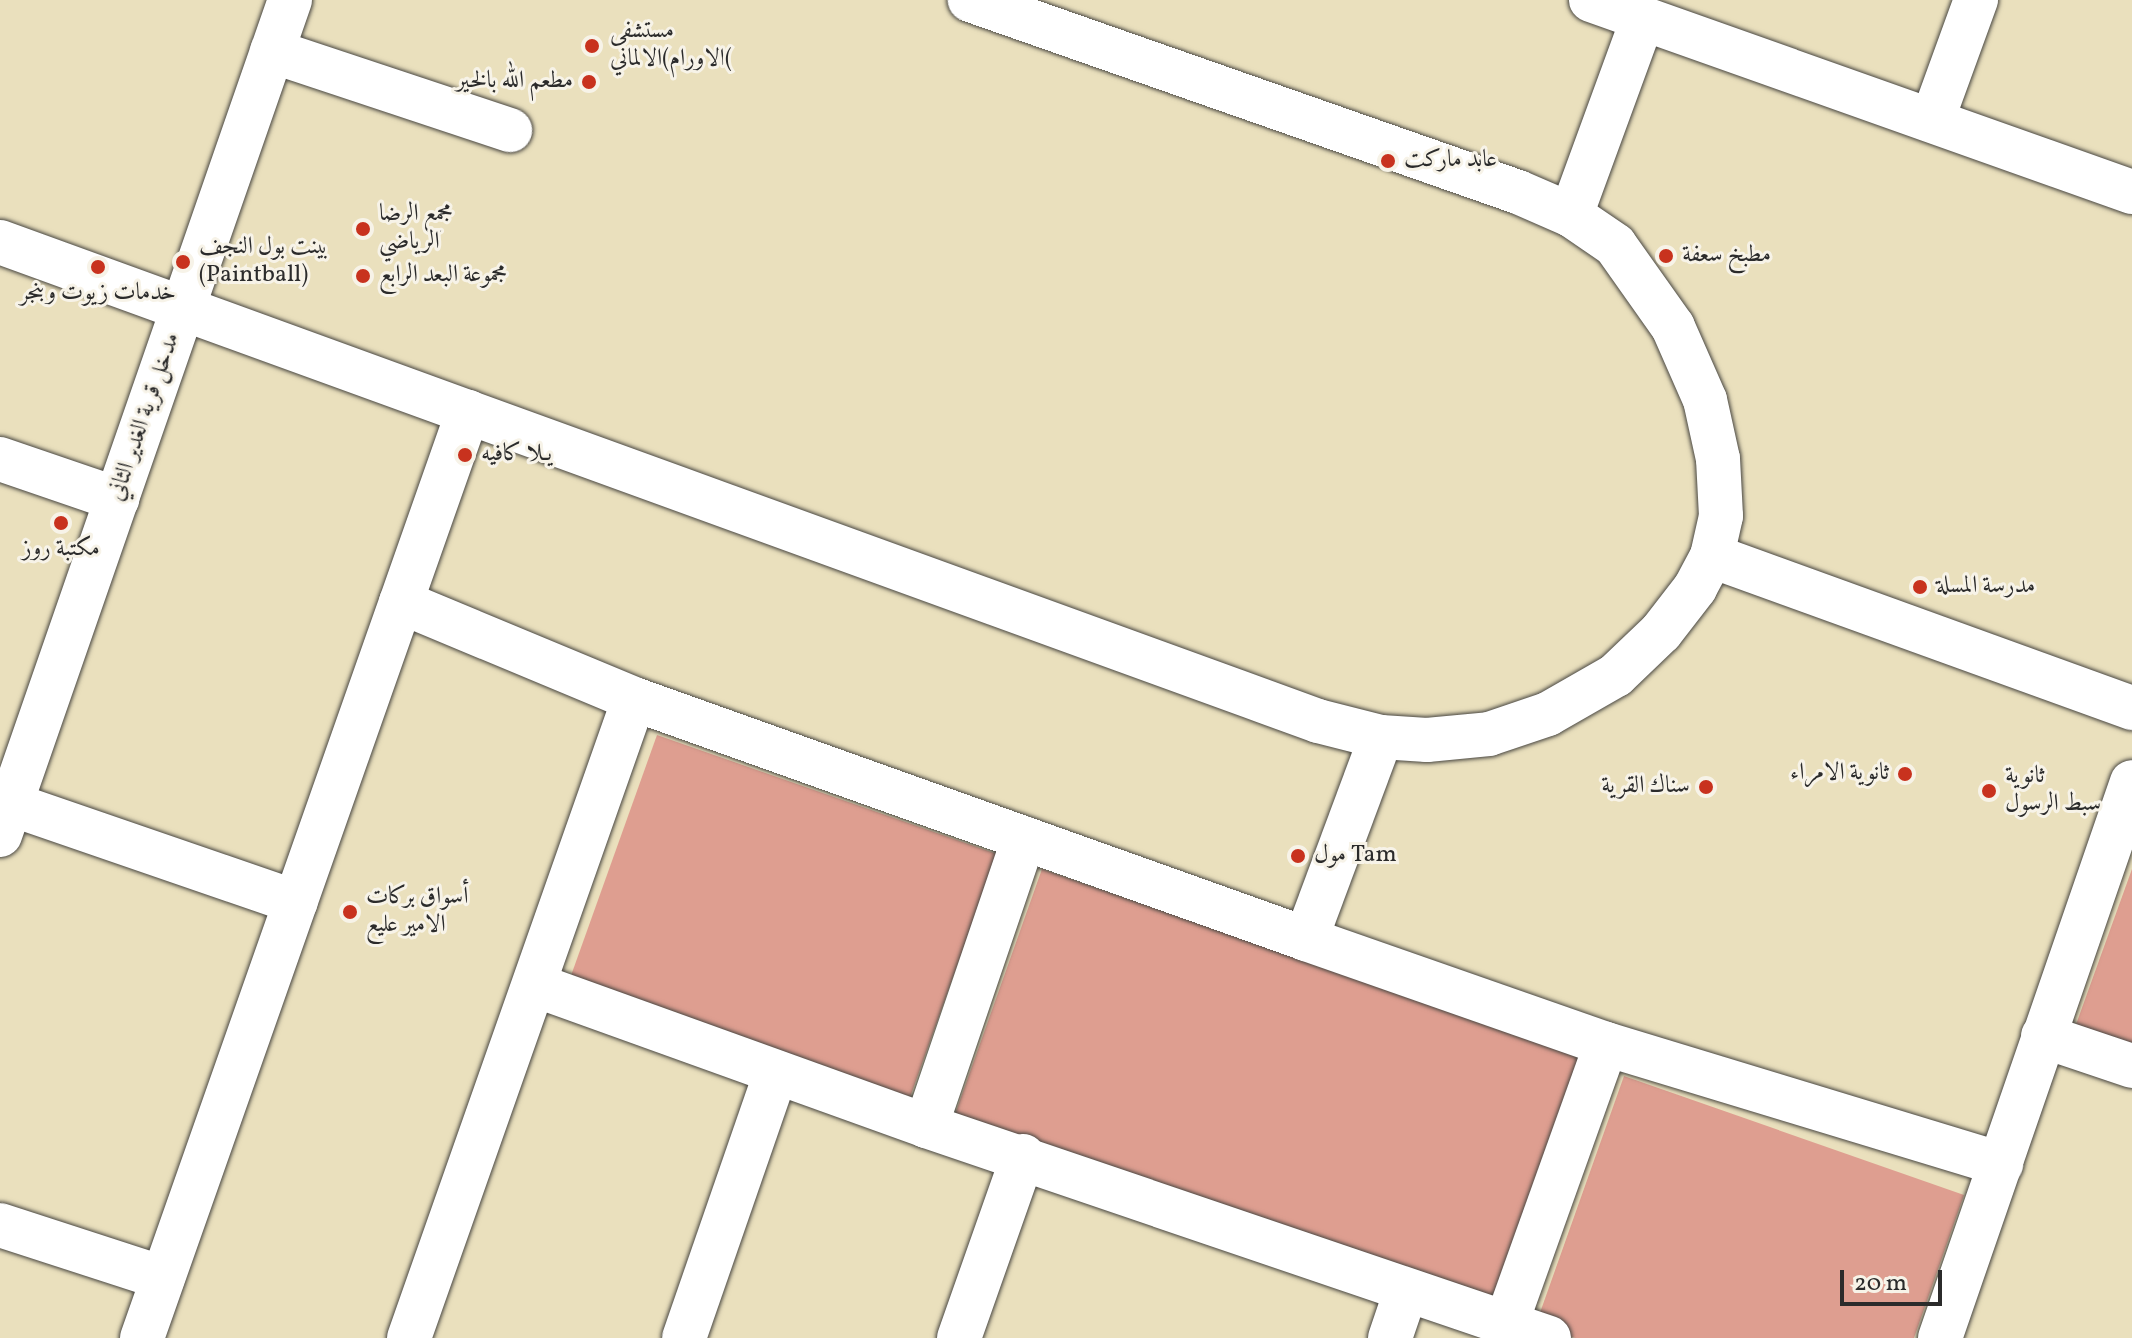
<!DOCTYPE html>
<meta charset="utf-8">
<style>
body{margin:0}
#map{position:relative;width:2132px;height:1338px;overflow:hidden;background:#eae0bd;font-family:Vollkorn,Amiri,serif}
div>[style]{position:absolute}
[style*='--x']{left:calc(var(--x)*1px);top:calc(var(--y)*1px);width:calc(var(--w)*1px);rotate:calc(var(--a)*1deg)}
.building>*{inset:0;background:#de9e90}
.roads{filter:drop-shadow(0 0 2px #484641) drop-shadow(0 0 2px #484641)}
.minor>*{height:44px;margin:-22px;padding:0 22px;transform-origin:22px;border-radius:22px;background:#fff}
.dots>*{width:22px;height:22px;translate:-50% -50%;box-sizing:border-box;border:4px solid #f7f3e8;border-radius:50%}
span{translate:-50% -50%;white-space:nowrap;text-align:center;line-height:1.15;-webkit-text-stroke:6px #f7f3e8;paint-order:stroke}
.poi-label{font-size:24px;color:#2b2b2b}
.left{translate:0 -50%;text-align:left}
.right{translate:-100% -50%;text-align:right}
.street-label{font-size:24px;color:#2b2b2b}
.scale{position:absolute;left:1840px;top:1270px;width:102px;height:36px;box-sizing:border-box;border:4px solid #2b2b2b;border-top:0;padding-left:10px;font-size:24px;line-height:28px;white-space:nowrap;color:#2b2b2b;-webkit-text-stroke:6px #f7f3e8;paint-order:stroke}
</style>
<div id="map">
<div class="building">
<div style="clip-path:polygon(657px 735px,997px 854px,908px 1103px,568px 984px)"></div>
<div style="clip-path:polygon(1042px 869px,1584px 1058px,1495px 1308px,954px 1117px)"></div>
<div style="clip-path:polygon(2132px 869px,2132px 1051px,2074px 1030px)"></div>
<div style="clip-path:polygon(1624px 1076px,1964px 1195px,1914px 1338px,1575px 1338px,1536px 1324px)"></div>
</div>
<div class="roads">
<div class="minor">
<div style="--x:1591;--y:0;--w:574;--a:19.54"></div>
<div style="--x:272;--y:51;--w:251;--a:18.4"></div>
<div style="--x:1933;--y:118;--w:126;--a:-70"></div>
<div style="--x:1571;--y:215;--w:210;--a:-69.9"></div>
<div style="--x:0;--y:242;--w:1402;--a:19.97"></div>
<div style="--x:1318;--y:721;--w:65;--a:14.3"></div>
<div style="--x:1381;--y:737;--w:46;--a:3.7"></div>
<div style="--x:1427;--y:740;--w:62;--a:-5.5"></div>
<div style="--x:1489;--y:734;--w:62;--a:-18.7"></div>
<div style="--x:1548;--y:714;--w:78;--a:-29.8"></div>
<div style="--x:1616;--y:675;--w:62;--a:-43.7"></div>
<div style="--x:1661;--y:632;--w:56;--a:-52.3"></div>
<div style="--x:1695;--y:588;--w:36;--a:-62"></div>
<div style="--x:1712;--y:556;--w:41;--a:-77.3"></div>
<div style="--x:1721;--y:516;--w:57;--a:-93"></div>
<div style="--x:1718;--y:459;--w:60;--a:-102.4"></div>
<div style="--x:1705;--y:400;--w:80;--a:-113.7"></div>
<div style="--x:1673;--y:327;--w:100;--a:-125.3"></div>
<div style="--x:1615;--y:245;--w:53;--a:-145.7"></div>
<div style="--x:1571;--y:215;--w:58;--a:-156.5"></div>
<div style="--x:1518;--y:192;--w:581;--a:-160.69"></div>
<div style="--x:0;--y:459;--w:124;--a:18.9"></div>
<div style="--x:1712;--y:556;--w:447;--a:19.9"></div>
<div style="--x:401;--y:602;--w:252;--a:22.6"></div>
<div style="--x:634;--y:699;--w:714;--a:19.65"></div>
<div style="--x:1306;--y:939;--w:318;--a:19.3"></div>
<div style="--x:1606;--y:1044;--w:413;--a:16.9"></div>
<div style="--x:11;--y:804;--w:301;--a:19"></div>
<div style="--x:0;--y:835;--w:884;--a:-70.85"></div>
<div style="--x:1306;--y:939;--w:215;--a:-69.6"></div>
<div style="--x:535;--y:985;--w:416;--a:19.8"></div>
<div style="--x:926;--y:1126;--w:658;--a:18.79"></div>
<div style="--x:2043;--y:1036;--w:94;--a:18.6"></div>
<div style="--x:926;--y:1126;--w:304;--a:-71.2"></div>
<div style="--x:0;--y:1225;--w:171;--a:18"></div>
<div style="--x:1506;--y:1324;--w:297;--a:-70.3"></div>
<div style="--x:142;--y:1338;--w:982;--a:-70.61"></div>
<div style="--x:409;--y:1338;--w:677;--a:-70.6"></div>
<div style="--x:684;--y:1338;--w:281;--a:-70.9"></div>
<div style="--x:959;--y:1338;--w:193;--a:-70.6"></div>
<div style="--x:1390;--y:1338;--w:50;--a:-71.2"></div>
<div style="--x:1940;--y:1338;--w:588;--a:-70.95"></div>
</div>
</div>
<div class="dots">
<div style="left:592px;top:46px;background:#c8321e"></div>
<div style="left:589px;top:82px;background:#c8321e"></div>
<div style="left:1388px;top:161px;background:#c8321e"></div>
<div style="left:363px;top:229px;background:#c8321e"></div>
<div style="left:1666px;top:256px;background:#c8321e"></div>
<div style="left:183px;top:262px;background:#c8321e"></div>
<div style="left:98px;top:267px;background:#c8321e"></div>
<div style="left:363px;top:276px;background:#c8321e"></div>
<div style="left:465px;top:455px;background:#c8321e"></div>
<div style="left:61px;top:523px;background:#c8321e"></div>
<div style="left:1920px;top:587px;background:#c8321e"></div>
<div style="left:1905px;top:774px;background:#c8321e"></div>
<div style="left:1706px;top:787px;background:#c8321e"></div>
<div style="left:1989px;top:791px;background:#c8321e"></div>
<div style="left:1298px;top:856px;background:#c8321e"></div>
<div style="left:350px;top:912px;background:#c8321e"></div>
</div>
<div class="poi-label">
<span class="left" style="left:610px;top:46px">مستشفى<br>الاورام)الالماني(</span>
<span class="right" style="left:573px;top:82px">مطعم الله بالخير</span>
<span class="left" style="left:1404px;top:161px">عابد ماركت</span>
<span class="left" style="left:379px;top:229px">مجمع الرضا<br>الرياضي</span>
<span class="left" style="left:199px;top:262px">بينت بول النجف<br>(Paintball)</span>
<span class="left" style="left:1682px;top:256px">مطبخ سعفة</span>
<span class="left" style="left:379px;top:276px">مجموعة البعد الرابع</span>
<span style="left:98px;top:294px">خدمات زيوت وبنجر</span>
<span class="left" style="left:481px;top:455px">يـلا كافيه</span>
<span style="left:61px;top:550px">مكتبة روز</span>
<span class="left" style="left:1936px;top:587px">مدرسة المسلة</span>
<span class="right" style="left:1889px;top:774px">ثانوية الامراء</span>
<span class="left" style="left:2005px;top:791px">ثانوية<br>سبط الرسول</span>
<span class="right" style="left:1690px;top:787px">سناك القرية</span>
<span class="left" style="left:1314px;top:856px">مول Tam</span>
<span class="left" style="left:366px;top:912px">أسواق بركات<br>الامير عليع</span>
</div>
<div class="street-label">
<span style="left:145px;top:417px;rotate:-71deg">مدخل قرية الغدير الثاني</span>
</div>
<div class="scale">20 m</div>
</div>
